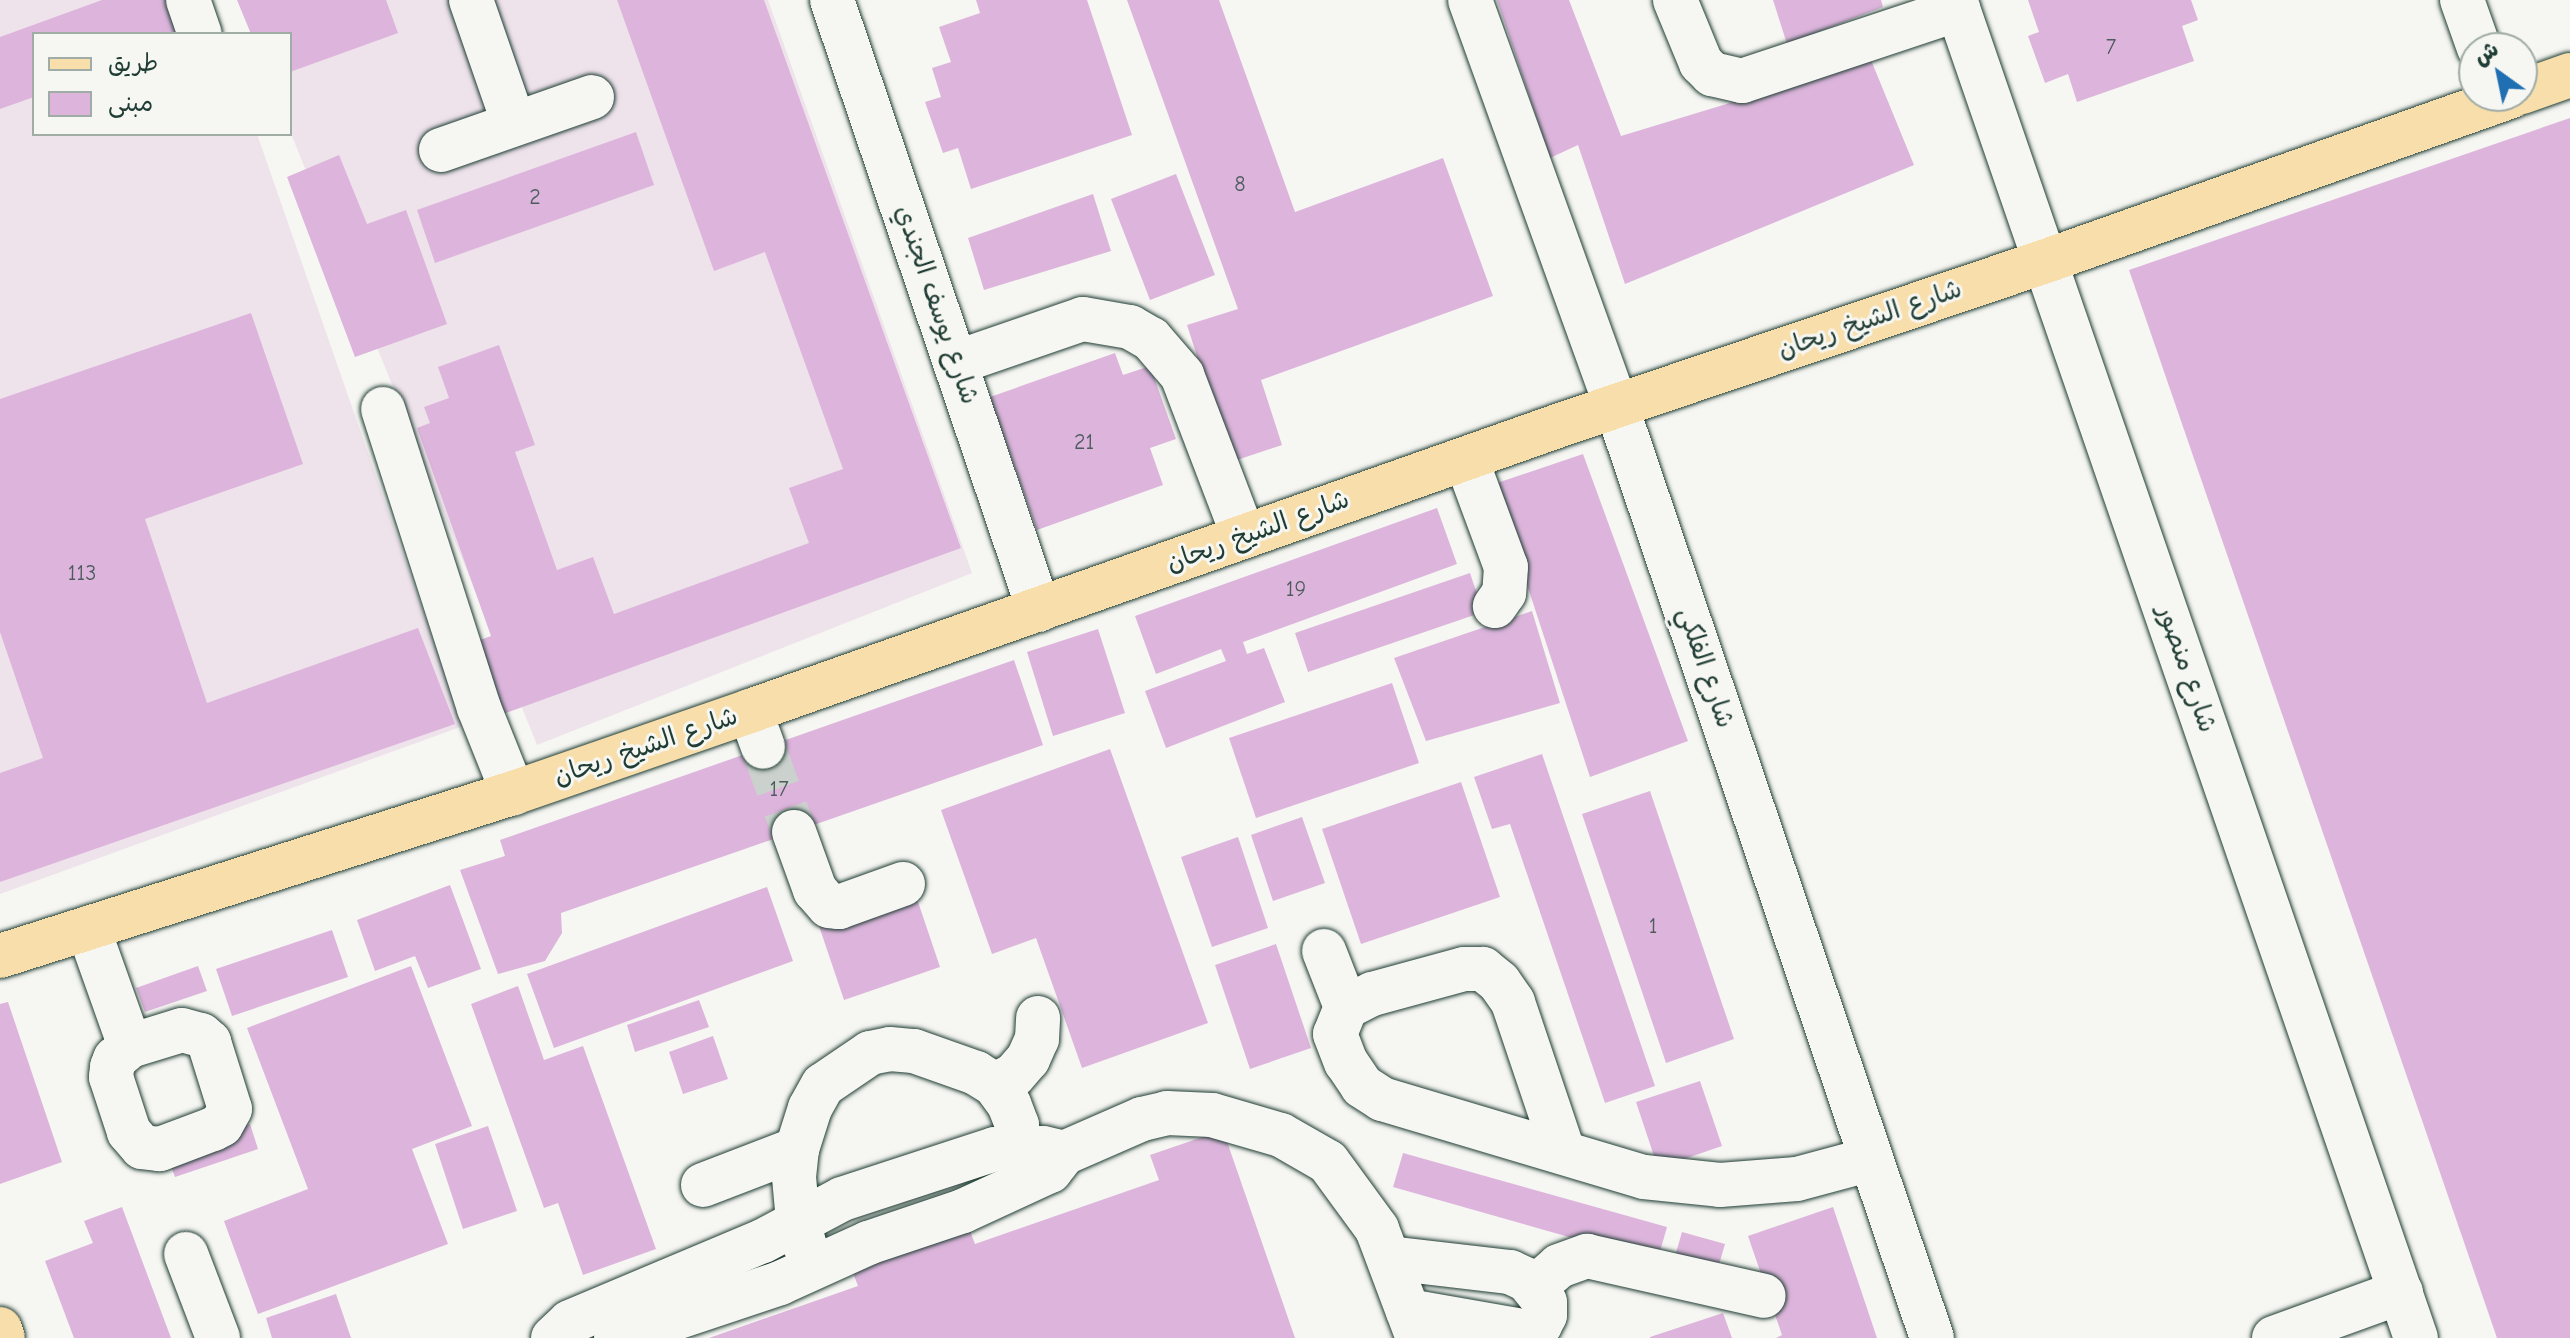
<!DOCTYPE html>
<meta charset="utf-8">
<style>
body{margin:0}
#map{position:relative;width:2570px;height:1338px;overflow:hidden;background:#f6f6f2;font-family:"Comic Neue","Playpen Sans Arabic",sans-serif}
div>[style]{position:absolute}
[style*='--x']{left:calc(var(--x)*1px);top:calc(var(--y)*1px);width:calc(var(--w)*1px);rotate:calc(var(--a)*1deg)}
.built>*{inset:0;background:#eee2eb}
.building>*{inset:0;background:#ddb5dc}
.minor-tunnel>*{height:44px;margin-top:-22px;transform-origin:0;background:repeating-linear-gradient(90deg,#cbd1cc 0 44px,transparent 0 66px)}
.roads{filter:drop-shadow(0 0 2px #1f3d34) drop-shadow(0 0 2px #1f3d34)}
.minor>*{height:44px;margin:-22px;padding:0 22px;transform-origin:22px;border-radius:22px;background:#f6f6f2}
.major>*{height:44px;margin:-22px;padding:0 22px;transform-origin:22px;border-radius:22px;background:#f8deab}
.highway>*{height:44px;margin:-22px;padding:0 22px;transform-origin:22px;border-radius:22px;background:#f8deab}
span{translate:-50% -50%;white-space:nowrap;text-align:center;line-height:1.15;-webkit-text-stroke:6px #f6f6f2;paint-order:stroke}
.number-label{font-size:22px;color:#4e5b5e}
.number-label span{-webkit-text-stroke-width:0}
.street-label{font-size:26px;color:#1f3d34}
.legend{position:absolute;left:32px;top:32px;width:260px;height:104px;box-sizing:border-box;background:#f6f6f2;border:2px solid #a0aca6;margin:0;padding:10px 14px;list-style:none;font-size:24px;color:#1f3d34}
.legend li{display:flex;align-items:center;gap:16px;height:40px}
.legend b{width:40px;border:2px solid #a0aca6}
.north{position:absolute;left:2458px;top:32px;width:80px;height:80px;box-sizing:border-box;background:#f6f6f2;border:2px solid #a0aca6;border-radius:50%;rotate:327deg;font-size:22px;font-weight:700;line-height:32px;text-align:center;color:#1f3d34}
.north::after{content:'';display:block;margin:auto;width:28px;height:36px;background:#1f6fb2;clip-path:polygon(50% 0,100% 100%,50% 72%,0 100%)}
</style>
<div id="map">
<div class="built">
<div style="clip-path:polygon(0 0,211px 0,223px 34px,34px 34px,34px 134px,257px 134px,463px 726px,0 894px)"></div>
<div style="clip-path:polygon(245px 0,768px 0,972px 573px,537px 745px,290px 131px,290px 34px)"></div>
</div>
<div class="building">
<div style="clip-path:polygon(102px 0,177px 0,189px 34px,34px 34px,34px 97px,0 109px,0 37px)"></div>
<div style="clip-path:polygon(237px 0,386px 0,398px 33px,290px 72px,290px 34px,251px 34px)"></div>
<div style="clip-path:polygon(617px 0,764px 0,961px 548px,492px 718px,466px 645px,491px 636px,417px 428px,430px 423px,424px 407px,449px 398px,438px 367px,499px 345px,535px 445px,515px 452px,557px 570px,593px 557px,614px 614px,809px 543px,789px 488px,843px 469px,765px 252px,714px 271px)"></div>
<div style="clip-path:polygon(976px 0,1087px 0,1132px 135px,971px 189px,958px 148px,943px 153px,925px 102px,941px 97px,932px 68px,951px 62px,939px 27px,980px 13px)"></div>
<div style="clip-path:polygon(1127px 0,1219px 0,1295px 212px,1443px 158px,1493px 296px,1261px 380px,1282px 445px,1231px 462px,1187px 325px,1238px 309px)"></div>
<div style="clip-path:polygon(1497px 0,1569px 0,1621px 136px,1871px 60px,1914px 165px,1625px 284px,1578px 145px,1550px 158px)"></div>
<div style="clip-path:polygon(1773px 0,1881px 0,1883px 7px,1787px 44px)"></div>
<div style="clip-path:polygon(2028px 0,2191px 0,2198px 20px,2182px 26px,2194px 61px,2077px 102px,2068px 74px,2045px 83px,2028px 36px,2039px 32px)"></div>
<div style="clip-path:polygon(2570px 118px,2570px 1338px,2497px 1338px,2129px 270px)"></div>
<div style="clip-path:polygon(636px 132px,654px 185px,435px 263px,417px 210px)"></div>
<div style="clip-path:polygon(339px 155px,367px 224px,406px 210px,447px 324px,355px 357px,287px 177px)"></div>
<div style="clip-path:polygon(1176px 174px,1215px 275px,1150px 300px,1111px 199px)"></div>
<div style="clip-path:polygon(1093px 194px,1111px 251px,984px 290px,968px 238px)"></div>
<div style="clip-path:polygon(251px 313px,303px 464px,145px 519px,207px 703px,418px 628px,455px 724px,0 882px,0 773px,43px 758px,0 632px,0 399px)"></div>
<div style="clip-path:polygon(1115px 353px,1123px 375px,1150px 366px,1176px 439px,1150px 448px,1163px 485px,1037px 530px,990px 397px)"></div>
<div style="clip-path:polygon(1583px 454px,1688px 741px,1590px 777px,1494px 484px)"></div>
<div style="clip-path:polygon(1437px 508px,1457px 564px,1243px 642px,1247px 654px,1264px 648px,1285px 702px,1166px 748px,1145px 691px,1226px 661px,1221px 649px,1156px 674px,1135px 616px)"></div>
<div style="clip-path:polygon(1470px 573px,1483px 612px,1308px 672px,1295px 633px)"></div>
<div style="clip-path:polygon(1532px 611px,1560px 703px,1426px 741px,1394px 658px)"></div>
<div style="clip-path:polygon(1098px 629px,1125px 713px,1053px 736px,1027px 652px)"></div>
<div style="clip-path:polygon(1014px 660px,1043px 745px,561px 913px,562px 933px,545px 961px,498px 974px,460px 870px,505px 856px,500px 840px)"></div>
<div style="clip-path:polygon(1392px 683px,1419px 763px,1256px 818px,1229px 738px)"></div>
<div style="clip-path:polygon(1110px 749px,1208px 1023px,1082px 1068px,1036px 938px,992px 954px,941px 810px)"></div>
<div style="clip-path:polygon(1542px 754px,1655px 1086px,1605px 1103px,1510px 824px,1492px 829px,1474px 777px)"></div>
<div style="clip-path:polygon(1461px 782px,1500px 897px,1361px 944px,1322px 829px)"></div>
<div style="clip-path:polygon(1650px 791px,1734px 1039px,1666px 1063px,1582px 814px)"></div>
<div style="clip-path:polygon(1302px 817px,1325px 883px,1273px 901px,1251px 835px)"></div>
<div style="clip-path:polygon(1238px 837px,1268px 928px,1212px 947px,1181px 857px)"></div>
<div style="clip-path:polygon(450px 885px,481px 969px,428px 988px,415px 956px,375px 971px,357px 920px)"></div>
<div style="clip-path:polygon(767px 887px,793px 961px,554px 1048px,527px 974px)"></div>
<div style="clip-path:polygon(913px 887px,940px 967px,844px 1000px,817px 920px)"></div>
<div style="clip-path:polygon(332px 930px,348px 977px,232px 1016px,216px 969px)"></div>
<div style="clip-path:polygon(1276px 944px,1311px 1048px,1250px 1069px,1215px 965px)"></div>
<div style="clip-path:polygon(198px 966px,207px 991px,145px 1012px,136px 988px)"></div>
<div style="clip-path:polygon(411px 966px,472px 1126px,412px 1149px,448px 1244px,258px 1314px,224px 1221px,308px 1189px,247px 1028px)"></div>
<div style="clip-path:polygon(518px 986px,544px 1060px,583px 1046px,656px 1249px,583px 1275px,558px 1203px,544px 1208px,471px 1004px)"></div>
<div style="clip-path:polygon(699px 1000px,709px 1027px,635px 1052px,627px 1025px)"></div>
<div style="clip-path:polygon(8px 1002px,62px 1162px,0 1184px,0 1004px)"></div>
<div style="clip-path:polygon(713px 1036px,728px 1079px,683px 1094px,669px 1052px)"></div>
<div style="clip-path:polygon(1700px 1081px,1722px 1146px,1658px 1168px,1636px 1102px)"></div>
<div style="clip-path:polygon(250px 1124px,258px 1149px,175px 1177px,166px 1153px)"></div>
<div style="clip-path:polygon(488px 1126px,517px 1211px,463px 1229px,435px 1144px)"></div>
<div style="clip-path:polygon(1223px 1130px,1295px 1338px,709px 1338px,858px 1286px,850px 1265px,967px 1223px,975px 1244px,1159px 1180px,1150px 1155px)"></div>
<div style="clip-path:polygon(1403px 1153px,1667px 1227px,1657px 1262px,1393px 1187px)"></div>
<div style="clip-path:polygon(122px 1207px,171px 1338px,74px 1338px,45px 1261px,93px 1243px,84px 1221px)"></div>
<div style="clip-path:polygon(1833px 1207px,1877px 1338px,1776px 1338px,1782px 1335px,1748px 1236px)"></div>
<div style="clip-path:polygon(1682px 1232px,1725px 1244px,1716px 1275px,1673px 1263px)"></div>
<div style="clip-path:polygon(336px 1294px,351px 1338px,272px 1338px,266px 1318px)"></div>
<div style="clip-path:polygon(1723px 1313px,1732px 1338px,1650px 1338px,1650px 1337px)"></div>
</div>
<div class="minor-tunnel">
<div style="--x:763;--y:747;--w:90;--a:70"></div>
</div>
<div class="roads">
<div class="minor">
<div style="--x:188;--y:0;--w:36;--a:71"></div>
<div style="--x:471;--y:0;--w:131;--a:70.9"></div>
<div style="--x:832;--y:0;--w:644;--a:71.26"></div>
<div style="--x:1470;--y:0;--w:431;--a:70.2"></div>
<div style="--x:1616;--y:405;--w:985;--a:71.29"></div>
<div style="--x:1675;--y:0;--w:68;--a:67.6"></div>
<div style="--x:1701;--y:63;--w:16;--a:45"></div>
<div style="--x:1712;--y:74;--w:31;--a:13"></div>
<div style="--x:1742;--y:81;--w:228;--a:-18.4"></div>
<div style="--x:1955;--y:0;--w:1415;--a:70.99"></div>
<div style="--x:2462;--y:0;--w:51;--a:70.5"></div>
<div style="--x:441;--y:150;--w:160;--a:-19.3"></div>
<div style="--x:955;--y:363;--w:135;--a:-19"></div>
<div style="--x:1083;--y:319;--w:48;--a:9.7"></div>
<div style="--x:1130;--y:327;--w:24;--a:30"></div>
<div style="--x:1151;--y:339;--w:48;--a:49.3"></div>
<div style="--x:1182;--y:375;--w:173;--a:69.1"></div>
<div style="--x:383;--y:409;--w:314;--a:72.2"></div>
<div style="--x:479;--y:708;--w:92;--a:68.2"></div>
<div style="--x:1466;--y:459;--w:115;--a:69.7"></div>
<div style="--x:1506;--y:567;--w:26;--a:94"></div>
<div style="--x:1504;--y:593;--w:16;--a:125"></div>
<div style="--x:750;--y:711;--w:38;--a:70"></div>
<div style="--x:794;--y:832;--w:62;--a:70.1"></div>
<div style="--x:815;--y:890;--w:21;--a:49"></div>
<div style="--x:829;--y:906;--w:10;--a:6"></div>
<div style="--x:839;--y:907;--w:68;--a:-19.8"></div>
<div style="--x:88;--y:928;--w:125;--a:70.4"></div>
<div style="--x:1324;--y:951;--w:60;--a:68.6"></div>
<div style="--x:182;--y:1030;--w:20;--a:15"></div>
<div style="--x:201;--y:1035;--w:11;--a:41"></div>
<div style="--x:209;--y:1042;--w:70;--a:72.6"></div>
<div style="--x:230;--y:1109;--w:18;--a:119"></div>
<div style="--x:221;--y:1125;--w:9;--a:153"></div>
<div style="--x:213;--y:1129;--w:57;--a:159.3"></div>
<div style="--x:160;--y:1149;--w:18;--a:-174"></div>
<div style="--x:142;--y:1147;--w:20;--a:-131"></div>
<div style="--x:129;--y:1132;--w:58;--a:-108.1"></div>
<div style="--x:111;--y:1077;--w:10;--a:-84"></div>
<div style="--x:112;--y:1067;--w:9;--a:-69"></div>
<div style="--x:115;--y:1059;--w:20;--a:-41"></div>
<div style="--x:130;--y:1046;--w:54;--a:-17.1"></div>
<div style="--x:995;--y:1085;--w:21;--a:-28"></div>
<div style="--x:1014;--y:1075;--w:21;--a:-49"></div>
<div style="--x:1028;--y:1059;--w:22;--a:-66"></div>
<div style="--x:1037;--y:1039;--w:21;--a:-87"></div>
<div style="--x:1563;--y:1151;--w:157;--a:-108.6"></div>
<div style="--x:1513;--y:1002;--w:24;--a:-125"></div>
<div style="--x:1499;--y:982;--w:21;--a:-141"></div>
<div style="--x:1483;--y:969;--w:19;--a:180"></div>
<div style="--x:1464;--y:969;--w:95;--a:164.8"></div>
<div style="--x:1372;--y:994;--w:29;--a:153"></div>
<div style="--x:1346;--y:1007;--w:29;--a:112"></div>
<div style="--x:1335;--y:1034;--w:30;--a:69"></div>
<div style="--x:1346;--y:1062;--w:29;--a:56"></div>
<div style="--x:1362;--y:1086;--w:24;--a:33"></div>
<div style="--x:1382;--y:1099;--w:273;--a:16.6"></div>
<div style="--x:1644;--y:1177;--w:76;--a:6"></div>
<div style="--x:1720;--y:1185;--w:77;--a:-4.5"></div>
<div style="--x:1797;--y:1179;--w:77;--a:-15.1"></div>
<div style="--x:703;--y:1185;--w:101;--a:-21"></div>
<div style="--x:805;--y:1246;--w:26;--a:-106"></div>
<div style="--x:798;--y:1221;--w:44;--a:-95.2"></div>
<div style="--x:794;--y:1177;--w:28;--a:-84"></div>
<div style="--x:797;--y:1149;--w:43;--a:-72.4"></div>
<div style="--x:810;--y:1108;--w:26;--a:-61"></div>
<div style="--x:823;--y:1085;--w:57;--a:-34.2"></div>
<div style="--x:870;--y:1053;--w:20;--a:-11"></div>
<div style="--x:890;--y:1049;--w:24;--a:5"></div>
<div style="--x:914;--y:1051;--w:66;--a:19.5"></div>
<div style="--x:976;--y:1073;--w:22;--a:32"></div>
<div style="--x:995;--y:1085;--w:24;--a:54"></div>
<div style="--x:1009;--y:1104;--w:22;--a:69"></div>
<div style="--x:1017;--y:1125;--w:22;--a:87"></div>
<div style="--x:186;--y:1254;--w:90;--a:69.1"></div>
<div style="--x:1389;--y:1258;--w:122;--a:6.6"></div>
<div style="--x:1510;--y:1272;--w:19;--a:25"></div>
<div style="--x:1527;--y:1280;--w:28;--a:51"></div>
<div style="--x:1545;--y:1302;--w:13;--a:90"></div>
<div style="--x:1545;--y:1315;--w:11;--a:117"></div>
<div style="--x:1540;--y:1325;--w:14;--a:150"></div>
<div style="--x:1528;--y:1332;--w:122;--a:-170.1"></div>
<div style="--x:1535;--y:1287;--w:32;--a:-41"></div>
<div style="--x:1559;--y:1266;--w:30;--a:-20"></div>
<div style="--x:1587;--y:1256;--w:181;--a:12.7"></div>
<div style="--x:553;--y:1338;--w:23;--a:-43"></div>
<div style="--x:570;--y:1322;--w:209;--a:-22.8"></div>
<div style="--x:763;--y:1241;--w:89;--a:-28"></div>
<div style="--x:842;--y:1199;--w:161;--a:-18.1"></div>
<div style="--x:995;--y:1149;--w:48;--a:-1.2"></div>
<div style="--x:1043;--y:1148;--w:22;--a:13"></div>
<div style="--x:616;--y:1338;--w:173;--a:-18.5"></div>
<div style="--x:780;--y:1283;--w:97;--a:-24.4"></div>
<div style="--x:868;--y:1243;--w:100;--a:-18.6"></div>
<div style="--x:963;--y:1211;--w:96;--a:-24.7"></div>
<div style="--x:1050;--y:1171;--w:23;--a:-52"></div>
<div style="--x:1064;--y:1153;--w:85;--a:-23.6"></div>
<div style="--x:1142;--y:1119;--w:26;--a:-13"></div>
<div style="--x:1167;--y:1113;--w:45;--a:2.5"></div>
<div style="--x:1212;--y:1115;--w:72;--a:16.2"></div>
<div style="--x:1281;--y:1135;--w:54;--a:29.9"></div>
<div style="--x:1328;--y:1162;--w:83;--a:53.8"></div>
<div style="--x:1377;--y:1229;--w:116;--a:69.4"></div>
<div style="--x:2274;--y:1338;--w:135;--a:-19.9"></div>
</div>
<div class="major">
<div style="--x:2522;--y:92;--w:51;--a:-19.5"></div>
<div style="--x:0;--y:956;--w:538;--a:-17.63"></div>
<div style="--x:513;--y:793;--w:251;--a:-19.1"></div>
<div style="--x:750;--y:711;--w:865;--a:-19.44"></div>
<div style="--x:1566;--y:423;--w:507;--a:-18.65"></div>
<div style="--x:2046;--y:261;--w:494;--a:-19.5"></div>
</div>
<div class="highway">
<div style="--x:0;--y:1329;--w:9;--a:72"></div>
</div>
</div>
<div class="number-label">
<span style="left:2111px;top:48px">7</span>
<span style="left:1240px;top:185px">8</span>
<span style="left:535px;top:198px">2</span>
<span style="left:1084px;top:443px">21</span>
<span style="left:82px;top:574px">113</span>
<span style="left:1296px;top:590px">19</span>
<span style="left:779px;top:790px">17</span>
<span style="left:1653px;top:927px">1</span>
</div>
<div class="street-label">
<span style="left:936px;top:305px;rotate:71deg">شارع يوسف الجندي</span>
<span style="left:1870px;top:320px;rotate:-19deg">شارع الشيخ ريحان</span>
<span style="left:1258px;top:532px;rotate:-20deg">شارع الشيخ ريحان</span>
<span style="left:1705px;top:668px;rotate:71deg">شارع الفلكي</span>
<span style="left:2186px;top:669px;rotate:71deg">شارع منصور</span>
<span style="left:646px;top:747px;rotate:-19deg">شارع الشيخ ريحان</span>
</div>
<ul class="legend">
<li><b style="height:10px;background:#f8deab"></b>طريق</li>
<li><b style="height:22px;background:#ddb5dc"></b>مبنى</li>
</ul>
<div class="north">ش</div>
</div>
